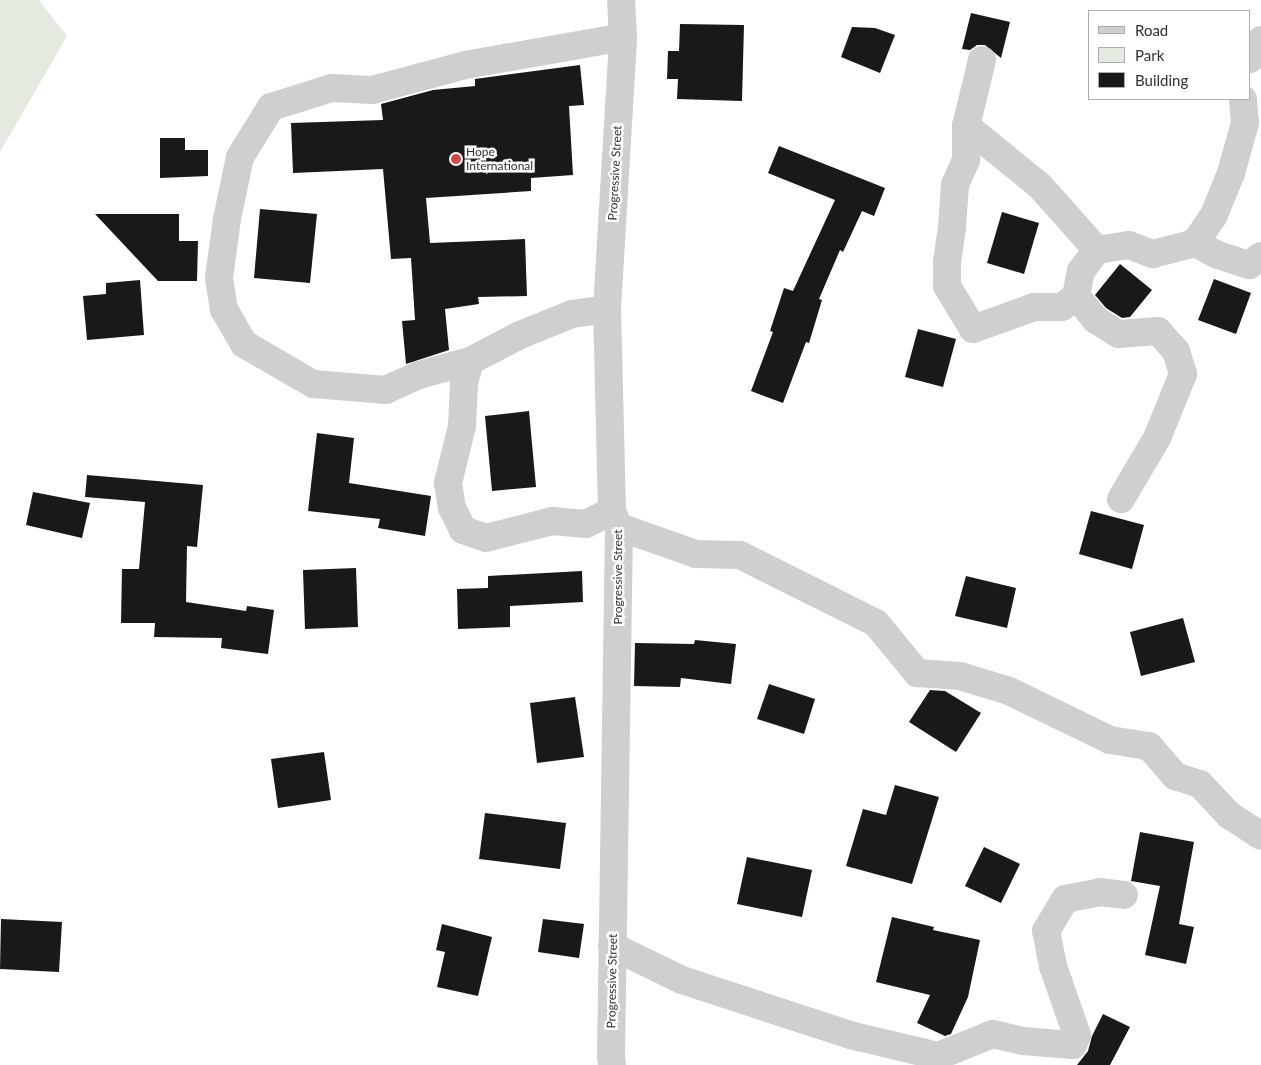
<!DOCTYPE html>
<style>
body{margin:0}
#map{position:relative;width:1261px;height:1065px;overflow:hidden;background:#fff;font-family:Lato,sans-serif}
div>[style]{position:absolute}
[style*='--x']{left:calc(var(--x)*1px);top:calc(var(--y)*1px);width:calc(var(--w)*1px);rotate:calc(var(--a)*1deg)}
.green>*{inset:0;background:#e4eadf}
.building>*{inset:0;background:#191919}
.street>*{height:28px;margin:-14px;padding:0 14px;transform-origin:14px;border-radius:14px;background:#cfcfcf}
.dots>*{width:14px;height:14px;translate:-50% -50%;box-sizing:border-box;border:2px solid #fff;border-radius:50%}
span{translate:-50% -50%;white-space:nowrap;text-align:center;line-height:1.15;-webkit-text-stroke:5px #fff;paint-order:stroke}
.poi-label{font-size:12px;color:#323232}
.left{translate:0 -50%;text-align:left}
.street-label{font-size:12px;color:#323232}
.legend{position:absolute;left:1088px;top:10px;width:162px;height:90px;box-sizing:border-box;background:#fff;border:1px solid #adadad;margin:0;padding:6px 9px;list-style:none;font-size:15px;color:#323232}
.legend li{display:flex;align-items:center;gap:10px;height:25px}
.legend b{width:25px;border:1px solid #adadad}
</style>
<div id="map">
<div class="green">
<div style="clip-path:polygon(0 0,39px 0,67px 36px,0 152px)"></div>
</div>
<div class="building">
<div style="clip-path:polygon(971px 13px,1010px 22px,1001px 58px,985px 45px,977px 45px,970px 50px,962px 49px)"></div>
<div style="clip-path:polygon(680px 24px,744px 25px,742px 101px,677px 99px,678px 79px,667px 79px,668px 51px,679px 51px)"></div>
<div style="clip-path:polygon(852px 27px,875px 28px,895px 35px,880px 73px,841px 57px)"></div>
<div style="clip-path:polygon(580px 65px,584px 105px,569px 106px,573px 175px,531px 178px,531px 191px,426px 198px,430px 243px,525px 239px,527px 296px,478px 297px,479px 304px,445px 309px,449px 350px,406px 364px,402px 321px,415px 320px,411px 258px,391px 259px,383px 169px,293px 173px,291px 123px,383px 120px,381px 104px,433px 90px,475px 86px,475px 79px)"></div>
<div style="clip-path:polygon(160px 138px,185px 138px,185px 150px,208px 150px,208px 176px,160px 178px)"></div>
<div style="clip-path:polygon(779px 146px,885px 188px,874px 216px,862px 211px,843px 252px,840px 250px,819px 299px,822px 300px,809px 343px,806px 342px,783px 403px,751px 391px,773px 332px,770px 331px,784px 288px,793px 291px,835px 200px,768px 173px)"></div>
<div style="clip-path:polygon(260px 209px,317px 214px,310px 283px,254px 278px)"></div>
<div style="clip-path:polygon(1002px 212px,1039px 223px,1024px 274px,987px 263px)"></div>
<div style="clip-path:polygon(95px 214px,179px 214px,179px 241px,198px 241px,197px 281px,158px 281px)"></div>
<div style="clip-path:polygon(1120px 264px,1152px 290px,1130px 317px,1122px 318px,1106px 308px,1095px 295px)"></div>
<div style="clip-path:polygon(1214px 279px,1251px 293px,1236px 334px,1198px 320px)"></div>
<div style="clip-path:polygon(140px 280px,144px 335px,87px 340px,83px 296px,106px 294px,106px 283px)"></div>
<div style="clip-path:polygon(918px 329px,956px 339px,943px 387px,905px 377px)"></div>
<div style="clip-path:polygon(529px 411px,536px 487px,492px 491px,485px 416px)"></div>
<div style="clip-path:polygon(317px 433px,354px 438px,349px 483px,431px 496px,425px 536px,378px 528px,380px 519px,308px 511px)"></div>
<div style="clip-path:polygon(87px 475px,203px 485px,197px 547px,187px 546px,186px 602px,246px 611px,247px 606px,274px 610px,268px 654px,221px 648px,222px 638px,154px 637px,155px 623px,121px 623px,122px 569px,139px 569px,145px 502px,85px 497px)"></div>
<div style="clip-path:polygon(33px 492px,90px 503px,82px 538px,26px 525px)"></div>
<div style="clip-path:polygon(1091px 511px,1144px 525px,1132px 569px,1079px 554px)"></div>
<div style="clip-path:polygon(356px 568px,358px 627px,305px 629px,303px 570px)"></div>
<div style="clip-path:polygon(582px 571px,583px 602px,510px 606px,510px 627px,458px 629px,457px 589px,488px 588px,488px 576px)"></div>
<div style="clip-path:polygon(966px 576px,1016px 588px,1007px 628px,955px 616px)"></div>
<div style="clip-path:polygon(1183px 618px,1195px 662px,1141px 676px,1130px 632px)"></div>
<div style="clip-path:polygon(695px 640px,736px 644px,731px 684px,681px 678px,680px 687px,634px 686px,635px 643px,694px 644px)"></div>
<div style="clip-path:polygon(769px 684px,815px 699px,804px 734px,757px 719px)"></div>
<div style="clip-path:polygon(930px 690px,945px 691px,981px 713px,956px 752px,909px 722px)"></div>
<div style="clip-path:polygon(575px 697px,584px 757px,537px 763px,530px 703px)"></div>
<div style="clip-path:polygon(324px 752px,331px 800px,278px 808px,271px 759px)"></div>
<div style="clip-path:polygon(895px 785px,939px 797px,912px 884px,846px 866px,863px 809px,886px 815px)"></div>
<div style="clip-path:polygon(485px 813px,566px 823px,560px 869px,479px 859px)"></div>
<div style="clip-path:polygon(1140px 832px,1194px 842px,1179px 924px,1194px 927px,1186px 964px,1145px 955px,1160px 886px,1131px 881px)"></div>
<div style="clip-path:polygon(984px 847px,1020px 864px,1001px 903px,965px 886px)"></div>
<div style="clip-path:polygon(747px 857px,812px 870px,802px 917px,737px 904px)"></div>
<div style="clip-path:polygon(892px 917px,934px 927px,933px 930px,980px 940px,968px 997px,951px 1034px,945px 1036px,917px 1023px,930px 995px,876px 982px)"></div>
<div style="clip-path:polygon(1px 919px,62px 922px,59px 972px,0 969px)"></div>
<div style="clip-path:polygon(543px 919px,584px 924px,579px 958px,538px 952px)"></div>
<div style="clip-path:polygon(442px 924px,492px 937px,478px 996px,437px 987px,445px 952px,436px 950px)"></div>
<div style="clip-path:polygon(1103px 1014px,1130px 1027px,1110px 1065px,1077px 1065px,1088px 1051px,1092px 1036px)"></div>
</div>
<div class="street">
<div style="--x:1250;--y:59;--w:22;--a:-60"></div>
<div style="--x:982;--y:60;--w:68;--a:103.6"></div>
<div style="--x:966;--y:126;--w:34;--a:90"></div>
<div style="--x:966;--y:160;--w:27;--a:114"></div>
<div style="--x:955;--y:185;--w:42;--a:94.1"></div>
<div style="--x:952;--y:227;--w:35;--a:98"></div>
<div style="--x:947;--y:262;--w:24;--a:90"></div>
<div style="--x:947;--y:286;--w:50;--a:58.8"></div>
<div style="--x:973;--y:329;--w:65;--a:-19.8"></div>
<div style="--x:1034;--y:307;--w:28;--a:0"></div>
<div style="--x:1062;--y:307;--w:18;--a:-38"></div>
<div style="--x:1076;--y:296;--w:25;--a:-79"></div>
<div style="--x:1081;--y:271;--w:26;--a:-53"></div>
<div style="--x:1097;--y:250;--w:32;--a:-9"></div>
<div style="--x:1129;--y:245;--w:26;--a:21"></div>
<div style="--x:1153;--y:254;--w:43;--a:-14.7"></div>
<div style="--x:1195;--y:243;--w:34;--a:-56"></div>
<div style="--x:1214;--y:215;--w:45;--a:-68"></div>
<div style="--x:1231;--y:173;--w:52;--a:-74.4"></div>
<div style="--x:1245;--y:123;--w:24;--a:-95"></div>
<div style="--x:966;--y:126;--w:95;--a:39"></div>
<div style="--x:1040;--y:186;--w:86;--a:48.3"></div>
<div style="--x:1195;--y:243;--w:26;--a:28"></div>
<div style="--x:1218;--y:255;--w:33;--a:18"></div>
<div style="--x:1249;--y:265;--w:15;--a:-37"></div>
<div style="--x:1076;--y:296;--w:31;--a:50"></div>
<div style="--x:1096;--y:320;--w:26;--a:32"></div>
<div style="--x:1118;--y:334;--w:40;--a:-4.3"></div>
<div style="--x:1158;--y:331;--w:27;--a:48"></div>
<div style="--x:1176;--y:351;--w:24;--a:73"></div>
<div style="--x:1183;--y:374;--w:69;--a:112.1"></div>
<div style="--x:1157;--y:438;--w:71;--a:120.5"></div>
<div style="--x:607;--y:309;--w:35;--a:172"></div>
<div style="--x:572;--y:314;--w:56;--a:158"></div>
<div style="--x:520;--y:335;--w:56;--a:152.5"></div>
<div style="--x:470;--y:361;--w:53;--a:164.6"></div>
<div style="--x:419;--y:375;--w:36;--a:156"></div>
<div style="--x:386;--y:390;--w:73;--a:-175.3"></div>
<div style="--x:313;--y:384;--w:80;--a:-149.9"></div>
<div style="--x:244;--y:344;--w:39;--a:-120"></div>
<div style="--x:224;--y:310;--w:32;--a:-99"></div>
<div style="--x:219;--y:278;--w:60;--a:-82.3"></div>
<div style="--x:227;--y:219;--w:63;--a:-78.2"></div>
<div style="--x:240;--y:157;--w:59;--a:-58.2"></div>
<div style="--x:271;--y:107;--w:64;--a:-17.3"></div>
<div style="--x:332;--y:88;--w:40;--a:2.9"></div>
<div style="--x:372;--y:90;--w:96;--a:-15"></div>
<div style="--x:465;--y:65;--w:160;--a:-10"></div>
<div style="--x:470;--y:361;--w:24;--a:105"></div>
<div style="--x:464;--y:384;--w:42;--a:92.7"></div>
<div style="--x:462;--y:426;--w:59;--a:103.8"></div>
<div style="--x:448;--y:483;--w:25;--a:81"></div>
<div style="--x:452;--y:508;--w:25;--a:63"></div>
<div style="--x:463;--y:530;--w:24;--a:19"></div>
<div style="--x:486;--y:538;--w:68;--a:-14.4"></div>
<div style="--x:552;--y:521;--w:34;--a:5"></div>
<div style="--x:586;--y:524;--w:29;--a:-27"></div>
<div style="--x:619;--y:527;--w:82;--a:19.3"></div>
<div style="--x:696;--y:554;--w:44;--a:1.3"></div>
<div style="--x:740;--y:555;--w:152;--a:26.6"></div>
<div style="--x:876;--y:623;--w:65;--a:50.6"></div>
<div style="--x:917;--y:673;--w:43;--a:4"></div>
<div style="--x:960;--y:676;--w:51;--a:17"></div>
<div style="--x:1009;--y:691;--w:112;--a:25.9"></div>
<div style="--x:1110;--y:740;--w:39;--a:9"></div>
<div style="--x:1149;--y:746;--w:40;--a:49"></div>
<div style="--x:1175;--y:776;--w:26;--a:18"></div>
<div style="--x:1200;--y:784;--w:42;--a:46.9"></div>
<div style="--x:1229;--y:815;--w:38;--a:33"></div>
<div style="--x:612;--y:946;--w:78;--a:25.9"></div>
<div style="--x:682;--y:980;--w:177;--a:18.1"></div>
<div style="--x:850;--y:1035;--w:90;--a:13.4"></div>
<div style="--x:612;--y:1065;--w:9;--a:-96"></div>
<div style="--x:611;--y:1056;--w:529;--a:-89.13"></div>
<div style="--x:619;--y:527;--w:17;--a:-114"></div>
<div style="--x:612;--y:511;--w:202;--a:-91.4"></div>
<div style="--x:607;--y:309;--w:272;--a:-86.6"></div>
<div style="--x:623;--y:37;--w:37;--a:-93"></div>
<div style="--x:933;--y:1065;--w:10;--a:-61"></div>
<div style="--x:938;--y:1056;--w:59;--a:-21.8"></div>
<div style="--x:993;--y:1034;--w:31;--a:13"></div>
<div style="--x:1023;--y:1041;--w:50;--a:4.6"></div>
<div style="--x:1073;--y:1045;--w:11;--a:-68"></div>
<div style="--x:1077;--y:1035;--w:73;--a:-109.2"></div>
<div style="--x:1053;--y:966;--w:36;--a:-101"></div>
<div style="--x:1046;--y:931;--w:37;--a:-59"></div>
<div style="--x:1065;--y:899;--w:36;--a:-11"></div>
<div style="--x:1100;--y:892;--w:24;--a:7"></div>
</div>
<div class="dots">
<div style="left:456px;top:159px;background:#d74647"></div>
</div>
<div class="poi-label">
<span class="left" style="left:466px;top:159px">Hope<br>International</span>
</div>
<div class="street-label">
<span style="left:615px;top:173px;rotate:-87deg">Progressive Street</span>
<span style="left:618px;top:577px;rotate:-90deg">Progressive Street</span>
<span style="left:612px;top:981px;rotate:-89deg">Progressive Street</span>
</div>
<ul class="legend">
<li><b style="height:6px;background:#cfcfcf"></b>Road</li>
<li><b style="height:14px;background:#e4eadf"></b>Park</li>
<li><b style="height:14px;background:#191919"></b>Building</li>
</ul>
</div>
